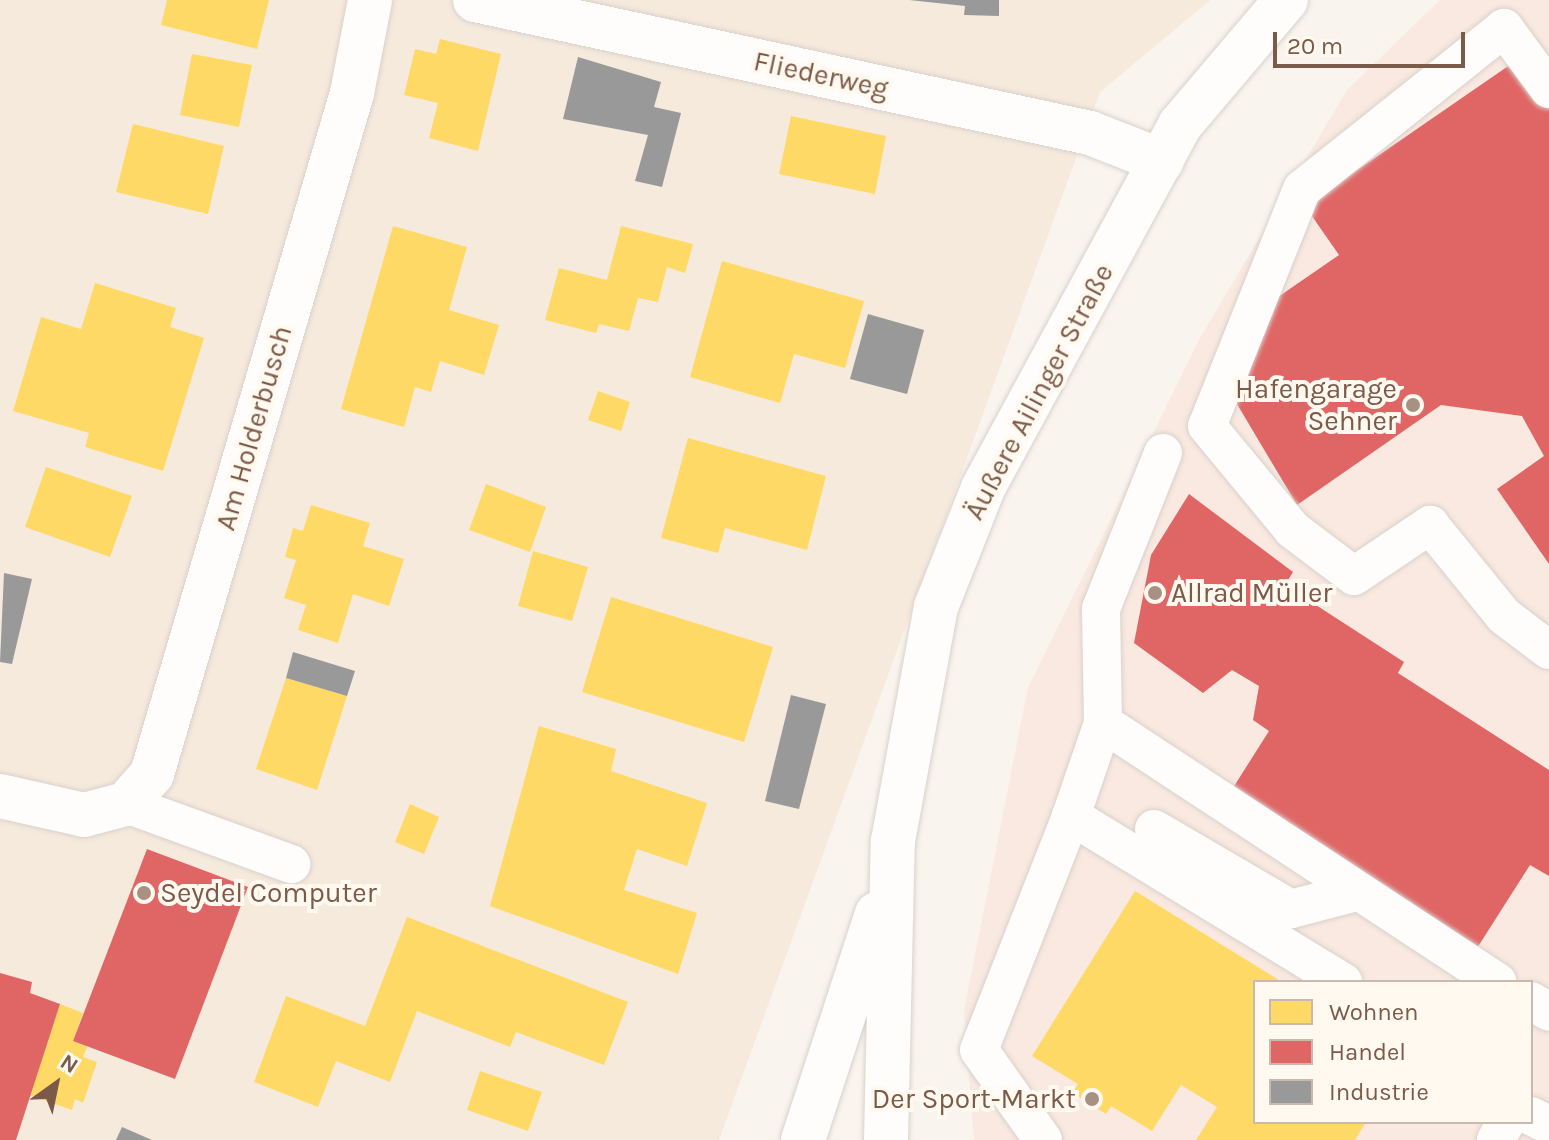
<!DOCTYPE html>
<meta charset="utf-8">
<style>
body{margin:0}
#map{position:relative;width:1549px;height:1140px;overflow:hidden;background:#f9f4ed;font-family:Karla,sans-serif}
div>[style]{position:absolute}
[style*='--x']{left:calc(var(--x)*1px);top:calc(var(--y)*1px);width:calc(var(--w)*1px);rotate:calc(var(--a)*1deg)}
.residential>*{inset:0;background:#f6eadd}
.commercial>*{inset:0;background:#f9e9e0}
.homes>*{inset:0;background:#ffd966}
.shops>*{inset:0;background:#e06666}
.industry>*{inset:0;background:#999}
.roads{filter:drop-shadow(0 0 2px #d9d1cb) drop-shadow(0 0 2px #d9d1cb)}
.service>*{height:38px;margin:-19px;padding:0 19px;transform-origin:19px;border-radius:19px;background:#fefdfc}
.minor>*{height:44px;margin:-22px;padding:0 22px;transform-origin:22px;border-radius:22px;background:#fefdfc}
.secondary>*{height:44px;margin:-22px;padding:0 22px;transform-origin:22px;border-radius:22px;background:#fefdfc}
.dots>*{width:22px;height:22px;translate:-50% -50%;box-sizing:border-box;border:4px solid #fff9f0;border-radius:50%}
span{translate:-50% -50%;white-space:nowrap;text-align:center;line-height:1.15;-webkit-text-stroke:8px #fff9f0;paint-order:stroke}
.street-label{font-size:28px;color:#7c5a49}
.poi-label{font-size:28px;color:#7c5a49}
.right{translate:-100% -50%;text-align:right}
.left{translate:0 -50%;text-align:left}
.legend{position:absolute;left:1253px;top:980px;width:280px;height:144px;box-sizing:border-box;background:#fff9f0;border:2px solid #cbb9ad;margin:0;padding:10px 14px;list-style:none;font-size:24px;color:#7c5a49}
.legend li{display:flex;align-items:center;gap:16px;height:40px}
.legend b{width:40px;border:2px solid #cbb9ad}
.north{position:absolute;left:16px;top:1044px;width:80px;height:80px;-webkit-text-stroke:6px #fff9f0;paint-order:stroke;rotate:33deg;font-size:22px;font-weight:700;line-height:32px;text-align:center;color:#7c5a49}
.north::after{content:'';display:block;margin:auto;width:28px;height:36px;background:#7c5a49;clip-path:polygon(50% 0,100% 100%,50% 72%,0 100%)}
.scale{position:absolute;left:1273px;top:32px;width:192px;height:36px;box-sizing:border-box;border:4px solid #7c5a49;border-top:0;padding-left:10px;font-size:24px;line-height:28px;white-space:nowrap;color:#7c5a49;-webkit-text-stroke:6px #fff9f0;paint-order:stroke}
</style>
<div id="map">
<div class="residential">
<div style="clip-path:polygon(0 0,1210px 0,1100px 92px,719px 1140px,0 1140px)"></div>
</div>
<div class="commercial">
<div style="clip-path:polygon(evenodd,1440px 0,1549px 0,1549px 1140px,974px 1140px,964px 1011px,1028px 688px,1200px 338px,1347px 90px,1440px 0,1255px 982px,1531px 982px,1531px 1122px,1255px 1122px,1255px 982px)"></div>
</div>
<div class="homes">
<div style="clip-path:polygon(167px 0,269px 0,257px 49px,161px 25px)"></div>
<div style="clip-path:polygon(440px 39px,501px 54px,478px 151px,429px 138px,438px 103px,404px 95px,415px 49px,436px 54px)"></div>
<div style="clip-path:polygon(192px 54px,252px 65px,239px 127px,180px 115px)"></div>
<div style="clip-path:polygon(791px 116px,886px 136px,875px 194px,779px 174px)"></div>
<div style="clip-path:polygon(133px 124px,224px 146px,208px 214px,116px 192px)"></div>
<div style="clip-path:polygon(393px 226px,467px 247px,449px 310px,499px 325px,484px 375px,440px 361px,431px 392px,415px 387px,404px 427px,341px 409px)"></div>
<div style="clip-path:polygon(621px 226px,693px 244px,685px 273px,667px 267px,658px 302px,638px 298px,629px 331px,599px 324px,596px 333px,545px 320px,559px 268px,607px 280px)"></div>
<div style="clip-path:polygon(722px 261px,864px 301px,845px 368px,794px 354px,780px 403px,690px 377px)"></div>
<div style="clip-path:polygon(95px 283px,176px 308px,170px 327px,204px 338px,163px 471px,85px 447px,89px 433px,13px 411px,41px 317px,81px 329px)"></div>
<div style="clip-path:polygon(598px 391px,630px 402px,621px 431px,588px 420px)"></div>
<div style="clip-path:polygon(688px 438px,826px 476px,807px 550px,725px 528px,718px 553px,661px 538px)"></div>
<div style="clip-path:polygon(46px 467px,132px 496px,110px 557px,25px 527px)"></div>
<div style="clip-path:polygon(486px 484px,546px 507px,530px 552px,469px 530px)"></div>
<div style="clip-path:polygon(311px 505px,370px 523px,363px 546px,404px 559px,389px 606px,353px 594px,338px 643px,298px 630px,306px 605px,284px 598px,296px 560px,285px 557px,293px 528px,303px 531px)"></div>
<div style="clip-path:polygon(533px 551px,588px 567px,572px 621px,518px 606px)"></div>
<div style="clip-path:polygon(611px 597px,773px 647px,744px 742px,582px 692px)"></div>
<div style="clip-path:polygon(286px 678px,347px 696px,317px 790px,256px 769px)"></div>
<div style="clip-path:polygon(539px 726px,616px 749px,611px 771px,707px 803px,687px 866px,637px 849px,624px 890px,697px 913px,678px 974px,490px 906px)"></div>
<div style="clip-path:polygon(410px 804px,439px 817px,424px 854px,395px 842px)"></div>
<div style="clip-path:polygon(1135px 891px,1282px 982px,1255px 982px,1255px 1122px,1366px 1122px,1355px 1140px,1196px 1140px,1217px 1107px,1181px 1085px,1152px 1131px,1111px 1106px,1106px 1114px,1072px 1093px,1078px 1084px,1032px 1056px)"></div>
<div style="clip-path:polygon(407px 917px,628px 1002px,604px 1065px,516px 1032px,510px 1047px,417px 1011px,390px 1082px,336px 1061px,318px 1107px,254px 1082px,286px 996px,365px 1026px)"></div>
<div style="clip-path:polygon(60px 1004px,83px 1013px,73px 1041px,88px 1045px,83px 1057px,97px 1062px,83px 1103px,75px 1099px,72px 1110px,29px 1095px)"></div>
<div style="clip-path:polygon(480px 1071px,542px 1092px,528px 1131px,467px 1110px)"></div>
</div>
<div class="shops">
<div style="clip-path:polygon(1517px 60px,1549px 105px,1549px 564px,1497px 489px,1544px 456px,1522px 416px,1441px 405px,1297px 505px,1237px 404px,1252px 315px,1339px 255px,1305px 206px)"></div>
<div style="clip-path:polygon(1189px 494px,1293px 572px,1285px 585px,1404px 662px,1398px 673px,1549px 770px,1549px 876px,1530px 865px,1472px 956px,1231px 791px,1269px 731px,1253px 720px,1259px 686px,1232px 670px,1203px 693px,1134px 643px,1151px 555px)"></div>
<div style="clip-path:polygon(147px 849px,248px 887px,175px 1079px,73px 1041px)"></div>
<div style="clip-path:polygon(0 973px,32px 982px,30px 993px,60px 1004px,16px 1140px,0 1140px)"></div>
</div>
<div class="industry">
<div style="clip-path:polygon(909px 0,999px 0,999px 16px,964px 15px,965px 6px)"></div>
<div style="clip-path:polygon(578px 57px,661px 82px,654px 107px,681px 113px,662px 187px,635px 181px,648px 135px,563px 119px)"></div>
<div style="clip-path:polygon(868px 314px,924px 330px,907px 394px,850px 379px)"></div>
<div style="clip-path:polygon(4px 573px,32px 579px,12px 664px,0 662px)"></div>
<div style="clip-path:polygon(293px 652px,355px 671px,347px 696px,286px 678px)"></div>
<div style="clip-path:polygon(791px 695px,826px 704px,799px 809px,765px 801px)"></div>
<div style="clip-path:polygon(122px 1127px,152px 1140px,116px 1140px)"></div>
</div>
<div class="roads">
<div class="service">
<div style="--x:1549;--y:89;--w:76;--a:-126.4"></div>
<div style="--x:1504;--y:28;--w:258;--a:141.4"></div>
<div style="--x:1302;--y:189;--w:255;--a:111.8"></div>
<div style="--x:1207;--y:426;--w:135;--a:50.4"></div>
<div style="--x:1293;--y:530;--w:76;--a:37"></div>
<div style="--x:1354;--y:576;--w:92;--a:-33.9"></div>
<div style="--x:1430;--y:525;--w:117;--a:50.9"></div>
<div style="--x:1504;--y:616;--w:56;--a:37.1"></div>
<div style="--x:1163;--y:453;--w:168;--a:111.7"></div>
<div style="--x:1101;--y:609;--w:114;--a:89"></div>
<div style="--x:1103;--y:723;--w:472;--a:33.3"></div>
<div style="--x:126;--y:804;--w:176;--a:20"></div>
<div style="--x:1071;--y:816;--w:98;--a:-71"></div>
<div style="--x:1154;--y:829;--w:159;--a:30.3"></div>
<div style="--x:1291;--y:909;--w:67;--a:-14.7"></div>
<div style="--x:1531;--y:1001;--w:21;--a:31"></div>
<div style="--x:1531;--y:1116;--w:20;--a:27"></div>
<div style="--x:1043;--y:1140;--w:110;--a:-125.4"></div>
<div style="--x:979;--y:1050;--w:251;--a:-68.5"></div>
<div style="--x:1071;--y:816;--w:319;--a:31.4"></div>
<div style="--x:1496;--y:1140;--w:21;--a:-61"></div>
</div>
<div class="minor">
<div style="--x:475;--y:0;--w:629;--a:12.2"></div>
<div style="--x:1090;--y:133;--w:77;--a:21.3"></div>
<div style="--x:0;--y:796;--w:86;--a:12.7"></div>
<div style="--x:84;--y:815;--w:43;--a:-14.7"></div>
<div style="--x:126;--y:804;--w:40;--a:-49"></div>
<div style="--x:152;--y:774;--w:710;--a:-73.63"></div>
<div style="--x:352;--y:93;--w:95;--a:-79"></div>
</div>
<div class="secondary">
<div style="--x:803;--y:1140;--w:238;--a:-71.9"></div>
<div style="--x:886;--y:1140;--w:299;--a:-88.7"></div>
<div style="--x:893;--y:841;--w:238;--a:-79.6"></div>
<div style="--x:936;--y:607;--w:128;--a:-68.4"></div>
<div style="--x:983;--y:488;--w:413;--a:-61.5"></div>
<div style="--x:1180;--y:125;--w:164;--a:-49.7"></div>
</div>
</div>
<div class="dots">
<div style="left:1413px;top:405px;background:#a89082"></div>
<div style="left:1155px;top:593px;background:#a89082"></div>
<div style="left:144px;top:893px;background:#a89082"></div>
<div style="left:1092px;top:1099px;background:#a89082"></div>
</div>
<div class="street-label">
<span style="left:821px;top:75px;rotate:12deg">Fliederweg</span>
<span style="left:1039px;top:392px;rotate:-62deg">Äußere Ailinger Straße</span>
<span style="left:254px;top:428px;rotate:-74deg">Am Holderbusch</span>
</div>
<div class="poi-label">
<span class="right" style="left:1397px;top:405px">Hafengarage<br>Sehner</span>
<span class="left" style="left:1171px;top:593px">Allrad Müller</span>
<span class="left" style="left:160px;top:893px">Seydel Computer</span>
<span class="right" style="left:1076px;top:1099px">Der Sport-Markt</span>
</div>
<ul class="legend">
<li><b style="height:22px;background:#ffd966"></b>Wohnen</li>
<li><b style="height:22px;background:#e06666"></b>Handel</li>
<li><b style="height:22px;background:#999"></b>Industrie</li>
</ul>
<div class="north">N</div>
<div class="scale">20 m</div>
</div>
